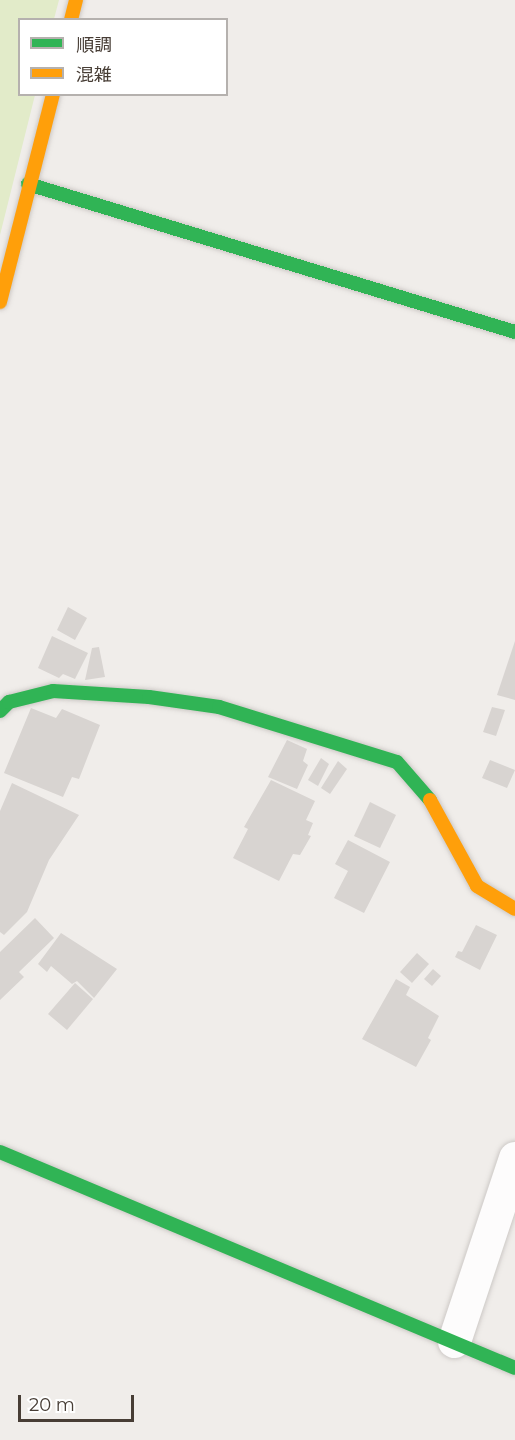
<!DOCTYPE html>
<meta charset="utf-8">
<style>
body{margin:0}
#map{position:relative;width:515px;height:1440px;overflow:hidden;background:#f0edea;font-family:Montserrat,"Noto Sans JP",sans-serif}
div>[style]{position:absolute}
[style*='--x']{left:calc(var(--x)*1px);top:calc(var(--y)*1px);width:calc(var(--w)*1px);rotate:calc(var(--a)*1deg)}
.green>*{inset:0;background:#e2ebc9}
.building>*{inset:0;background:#d8d4d1}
.roads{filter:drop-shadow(0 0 2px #cdc9c6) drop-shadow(0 0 2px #cdc9c6)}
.street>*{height:33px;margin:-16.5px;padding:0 16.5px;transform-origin:16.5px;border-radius:16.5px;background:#fdfcfc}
.fast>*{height:14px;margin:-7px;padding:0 7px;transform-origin:7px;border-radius:7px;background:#30b455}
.slow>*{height:14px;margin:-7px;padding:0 7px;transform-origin:7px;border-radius:7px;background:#ff9f0a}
span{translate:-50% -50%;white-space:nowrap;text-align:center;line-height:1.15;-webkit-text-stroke:6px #fff;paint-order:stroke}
.legend{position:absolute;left:18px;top:18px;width:210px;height:78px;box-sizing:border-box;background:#fff;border:2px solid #b5b1ae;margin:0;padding:8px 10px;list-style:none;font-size:18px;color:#473d35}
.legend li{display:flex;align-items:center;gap:12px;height:30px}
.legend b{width:30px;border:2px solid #b5b1ae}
.scale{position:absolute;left:18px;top:1395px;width:116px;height:27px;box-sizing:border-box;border:3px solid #473d35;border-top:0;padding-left:8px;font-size:18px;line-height:21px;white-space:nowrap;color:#473d35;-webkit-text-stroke:4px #fff;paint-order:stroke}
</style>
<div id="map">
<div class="green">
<div style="clip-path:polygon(0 0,59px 0,54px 19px,20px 20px,20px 94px,35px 95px,0 235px)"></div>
</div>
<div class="building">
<div style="clip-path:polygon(68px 607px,87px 618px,75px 640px,57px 630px)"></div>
<div style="clip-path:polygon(52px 636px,88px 653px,75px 679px,63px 674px,59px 678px,38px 668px)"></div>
<div style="clip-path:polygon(515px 641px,515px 700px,497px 695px)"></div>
<div style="clip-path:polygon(99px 647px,105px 677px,85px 680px,92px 648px)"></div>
<div style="clip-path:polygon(492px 707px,505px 710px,496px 736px,483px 732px)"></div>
<div style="clip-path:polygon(31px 708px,56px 718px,62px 709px,100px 725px,79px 779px,72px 777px,63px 797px,4px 773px)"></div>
<div style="clip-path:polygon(287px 740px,307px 749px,303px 761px,308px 765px,297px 789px,268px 777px)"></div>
<div style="clip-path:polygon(321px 758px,329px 764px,318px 786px,308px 780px)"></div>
<div style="clip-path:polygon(490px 760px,515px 770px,507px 788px,482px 778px)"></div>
<div style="clip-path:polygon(338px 761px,347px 769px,330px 794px,321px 788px)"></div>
<div style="clip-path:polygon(271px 780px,315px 801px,306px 820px,313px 823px,308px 835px,311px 836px,300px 855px,293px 854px,279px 881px,233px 858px,248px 829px,244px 827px)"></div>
<div style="clip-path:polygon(12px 783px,79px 815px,49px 860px,27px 912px,4px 935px,0 932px,0 811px)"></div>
<div style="clip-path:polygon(370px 802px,396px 815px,380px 848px,354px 836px)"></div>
<div style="clip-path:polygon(348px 840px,390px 862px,364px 913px,334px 898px,348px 871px,335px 864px)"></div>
<div style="clip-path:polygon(35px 918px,54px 938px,19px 972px,24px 977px,0 1000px,0 952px)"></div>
<div style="clip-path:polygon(476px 925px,497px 935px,480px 970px,455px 957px,458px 951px,462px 952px)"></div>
<div style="clip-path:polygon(61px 933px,117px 969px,94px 998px,77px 981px,72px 984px,51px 966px,47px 972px,38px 964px)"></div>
<div style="clip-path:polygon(417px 953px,429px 964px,412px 983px,400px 972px)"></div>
<div style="clip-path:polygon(433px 969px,441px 976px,432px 986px,424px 979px)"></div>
<div style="clip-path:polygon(396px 979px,410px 987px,406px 995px,439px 1016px,428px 1038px,431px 1040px,416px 1067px,362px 1039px)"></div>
<div style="clip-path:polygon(75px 983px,93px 999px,67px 1030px,48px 1014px)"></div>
</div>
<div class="roads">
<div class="street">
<div style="--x:454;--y:1341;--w:193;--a:-71.6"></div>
</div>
<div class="fast">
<div style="--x:28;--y:184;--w:509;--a:16.9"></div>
<div style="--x:0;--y:711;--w:13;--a:-45"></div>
<div style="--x:9;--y:702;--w:45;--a:-14"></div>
<div style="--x:53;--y:691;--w:96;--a:3.6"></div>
<div style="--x:149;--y:697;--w:71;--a:8.1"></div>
<div style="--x:219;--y:707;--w:186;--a:17.2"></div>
<div style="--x:397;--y:762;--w:50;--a:49"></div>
<div style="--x:0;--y:1152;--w:558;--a:22.75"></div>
</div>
<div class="slow">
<div style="--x:71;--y:20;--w:21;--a:-76"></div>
<div style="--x:0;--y:302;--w:215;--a:-75.7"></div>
<div style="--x:430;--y:800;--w:98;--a:61.3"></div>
<div style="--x:477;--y:886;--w:44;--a:31.2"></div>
</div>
</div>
<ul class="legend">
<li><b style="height:8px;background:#30b455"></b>順調</li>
<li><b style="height:8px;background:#ff9f0a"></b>混雑</li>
</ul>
<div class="scale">20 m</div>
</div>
